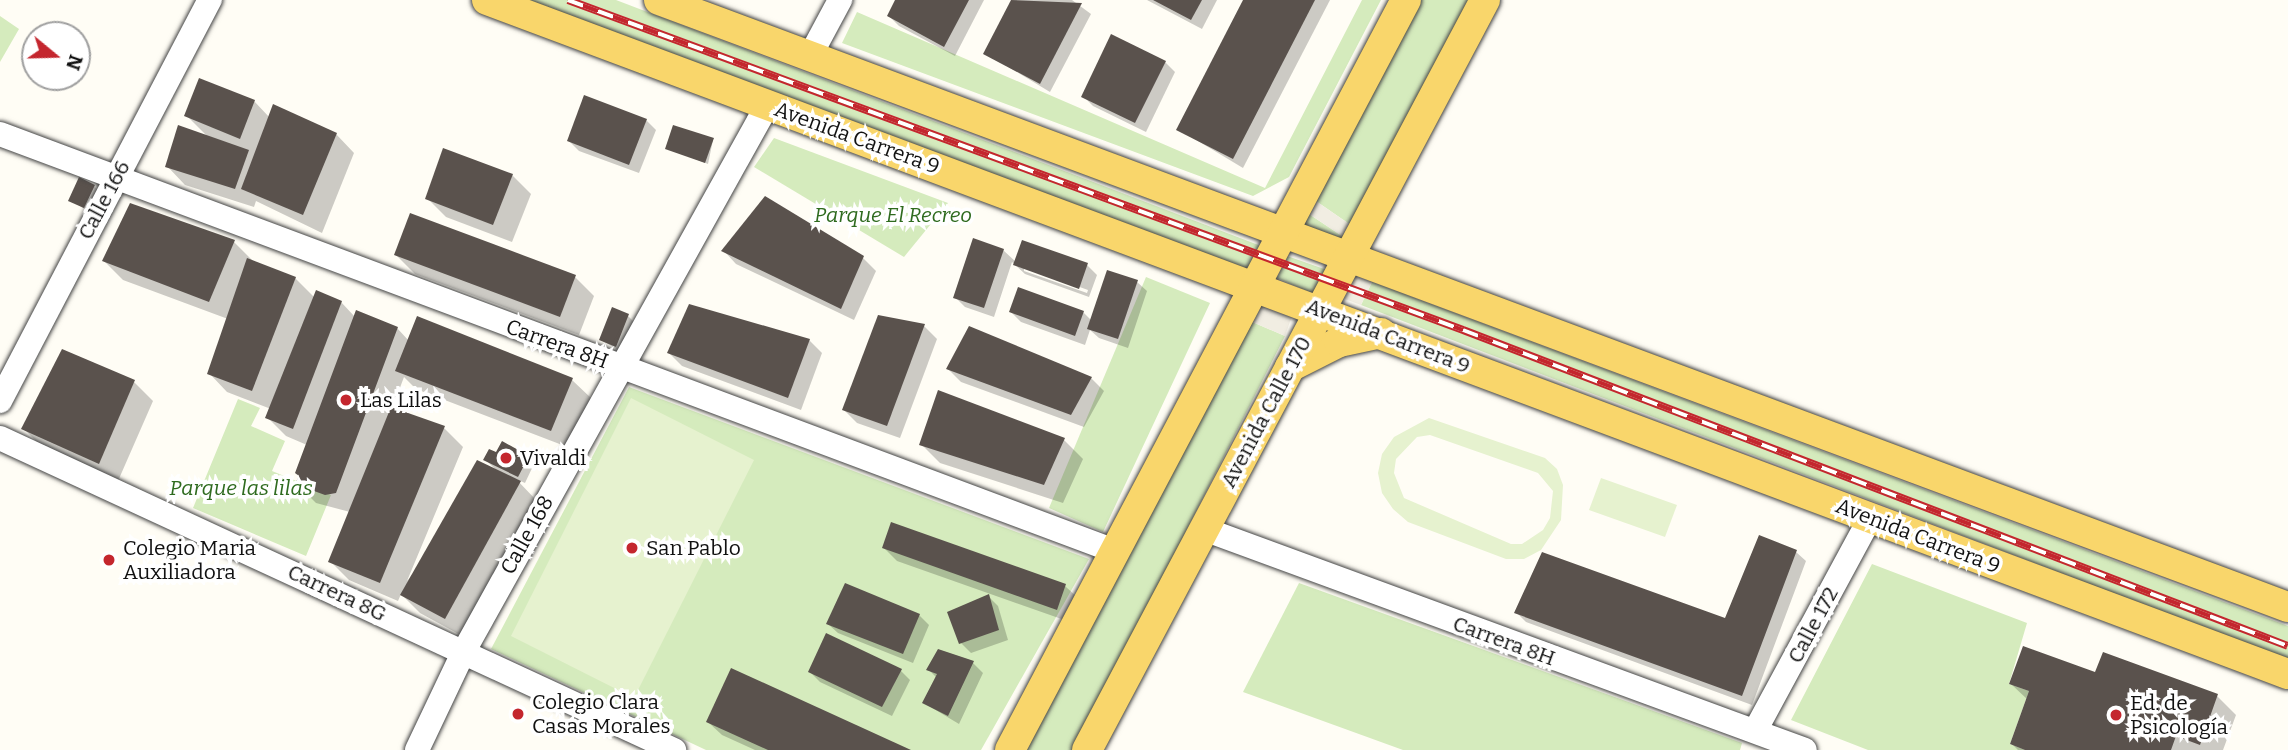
<!DOCTYPE html>
<meta charset="utf-8">
<style>
body{margin:0}
#map{position:relative;width:2288px;height:750px;overflow:hidden;background:#fffdf5;font-family:Bitter,serif}
div>[style]{position:absolute}
[style*='--x']{left:calc(var(--x)*1px);top:calc(var(--y)*1px);width:calc(var(--w)*1px);rotate:calc(var(--a)*1deg)}
.green>*{inset:0;background:#d5ebbd}
.pitch>*{inset:0;background:#e6f2cf}
.plaza>*{inset:0;background:#f1ede2}
.shadow>*{inset:0;background:#0003}
.building>*{inset:0;background:#5a524d}
.roads{filter:drop-shadow(0 0 2px #444) drop-shadow(0 0 2px #444)}
.minor>*{height:24px;margin:-12px;padding:0 12px;transform-origin:12px;border-radius:12px;background:#fff}
.major>*{height:30px;margin:-15px;padding:0 15px;transform-origin:15px;border-radius:15px;background:#f9d66b}
.rail>*{height:8px;margin-top:-4px;transform-origin:0;background:repeating-linear-gradient(90deg,#fff 0 16px,#c4262e 0 32px);box-sizing:border-box;border-block:2px solid #c4262e}
.dots>*{width:19px;height:19px;translate:-50% -50%;box-sizing:border-box;border:4px solid #fff;border-radius:50%}
span{translate:-50% -50%;white-space:nowrap;text-align:center;line-height:1.15;-webkit-text-stroke:7px #fff;paint-order:stroke}
.street-label{font-size:21px;color:#111}
.park-label{font-size:21px;color:#2f6b1f;font-style:italic}
.poi-label{font-size:21px;color:#111}
.left{translate:0 -50%;text-align:left}
.north{position:absolute;left:21px;top:21px;width:70px;height:70px;box-sizing:border-box;background:#fff;border:2px solid #a0a0a0;border-radius:50%;rotate:109deg;font-size:19px;font-weight:700;line-height:28px;text-align:center;color:#111}
.north::after{content:'';display:block;margin:auto;width:24px;height:32px;background:#c4262e;clip-path:polygon(50% 0,100% 100%,50% 72%,0 100%)}
</style>
<div id="map">
<div class="green">
<div style="clip-path:polygon(517px 0,616px 0,1261px 246px,1248px 270px)"></div>
<div style="clip-path:polygon(1362px 0,1381px 0,1289px 177px,1253px 196px,842px 43px,857px 12px,1265px 188px)"></div>
<div style="clip-path:polygon(1418px 0,1473px 0,1355px 228px,1313px 199px)"></div>
<div style="clip-path:polygon(0 16px,19px 29px,0 62px)"></div>
<div style="clip-path:polygon(774px 138px,948px 203px,904px 257px,754px 167px)"></div>
<div style="clip-path:polygon(1306px 212px,1348px 240px,1346px 244px,1300px 224px)"></div>
<div style="clip-path:polygon(1287px 256px,1327px 270px,1314px 294px,1277px 278px)"></div>
<div style="clip-path:polygon(1146px 277px,1210px 303px,1103px 532px,1049px 508px)"></div>
<div style="clip-path:polygon(1372px 282px,2288px 626px,2288px 660px,1361px 305px)"></div>
<div style="clip-path:polygon(1250px 321px,1285px 336px,1075px 750px,1020px 750px)"></div>
<div style="clip-path:polygon(629px 387px,1089px 559px,981px 750px,706px 750px,491px 649px)"></div>
<div style="clip-path:polygon(238px 399px,260px 408px,251px 426px,285px 441px,272px 471px,331px 495px,306px 556px,193px 508px)"></div>
<div style="clip-path:polygon(1872px 564px,2027px 623px,2009px 684px,2029px 691px,2010px 744px,2025px 750px,1868px 750px,1791px 720px)"></div>
<div style="clip-path:polygon(1299px 583px,1742px 743px,1740px 750px,1403px 750px,1243px 692px)"></div>
</div>
<div class="pitch">
<div style="clip-path:polygon(631px 398px,754px 460px,634px 698px,511px 636px)"></div>
<div style="clip-path:polygon(evenodd,1429px 418px,1545px 458px,1557px 469px,1563px 485px,1561px 520px,1541px 550px,1524px 559px,1506px 559px,1408px 522px,1393px 509px,1382px 493px,1378px 473px,1382px 454px,1394px 437px,1429px 418px,1430px 435px,1538px 473px,1553px 491px,1550px 518px,1543px 530px,1522px 544px,1511px 544px,1404px 498px,1394px 473px,1396px 459px,1417px 437px,1430px 435px)"></div>
<div style="clip-path:polygon(1601px 478px,1677px 505px,1665px 537px,1589px 510px)"></div>
</div>
<div class="plaza">
<div style="clip-path:polygon(1313px 199px,1355px 228px,1348px 240px,1306px 212px)"></div>
<div style="clip-path:polygon(1354px 276px,1372px 282px,1361px 305px,1342px 298px)"></div>
<div style="clip-path:polygon(1261px 304px,1292px 316px,1285px 336px,1250px 321px)"></div>
</div>
<div class="shadow">
<div style="clip-path:polygon(897px 0,984px 0,955px 56px,899px 26px,889px 16px)"></div>
<div style="clip-path:polygon(1013px 0,1072px 0,1091px 14px,1050px 92px,985px 53px)"></div>
<div style="clip-path:polygon(1147px 0,1217px 0,1202px 29px)"></div>
<div style="clip-path:polygon(1245px 0,1330px 0,1243px 168px,1178px 129px)"></div>
<div style="clip-path:polygon(1165px 62px,1175px 72px,1146px 132px,1093px 106px,1083px 96px)"></div>
<div style="clip-path:polygon(254px 101px,270px 118px,336px 134px,354px 153px,322px 233px,256px 201px,254px 207px,185px 185px,167px 166px,208px 137px,186px 115px)"></div>
<div style="clip-path:polygon(646px 120px,656px 130px,639px 173px,579px 151px,569px 141px)"></div>
<div style="clip-path:polygon(713px 140px,708px 164px,667px 148px)"></div>
<div style="clip-path:polygon(512px 175px,531px 194px,512px 242px,446px 217px,427px 198px)"></div>
<div style="clip-path:polygon(94px 186px,101px 193px,91px 213px,70px 200px)"></div>
<div style="clip-path:polygon(131px 205px,234px 242px,253px 261px,295px 278px,315px 298px,341px 302px,355px 317px,397px 328px,409px 341px,572px 380px,591px 398px,570px 448px,416px 389px,404px 377px,392px 409px,444px 428px,463px 447px,407px 581px,497px 471px,485px 459px,497px 454px,528px 457px,534px 464px,525px 483px,516px 479px,538px 502px,464px 637px,420px 613px,401px 594px,398px 601px,349px 580px,330px 561px,350px 512px,316px 503px,297px 484px,307px 445px,286px 436px,267px 417px,271px 409px,227px 392px,209px 373px,228px 319px,123px 280px,104px 261px)"></div>
<div style="clip-path:polygon(evenodd,1003px 250px,1016px 262px,1087px 265px,1097px 275px,1089px 297px,1025px 274px,1012px 262px,994px 317px,965px 307px,955px 297px,1003px 250px,1024px 267px,1088px 290px,1087px 293px,1024px 271px,1024px 267px)"></div>
<div style="clip-path:polygon(724px 251px,863px 258px,876px 271px,854px 320px,736px 264px)"></div>
<div style="clip-path:polygon(396px 255px,575px 277px,594px 296px,579px 335px,415px 274px)"></div>
<div style="clip-path:polygon(1137px 282px,1147px 291px,1128px 348px,1099px 338px,1090px 330px,1085px 345px,1021px 322px,1011px 312px,1083px 312px,1092px 321px)"></div>
<div style="clip-path:polygon(628px 316px,634px 322px,622px 352px,601px 340px)"></div>
<div style="clip-path:polygon(924px 326px,937px 339px,900px 438px,857px 423px,844px 410px)"></div>
<div style="clip-path:polygon(809px 340px,822px 353px,801px 410px,682px 366px,669px 353px)"></div>
<div style="clip-path:polygon(948px 369px,1091px 378px,1104px 391px,1084px 427px,961px 382px)"></div>
<div style="clip-path:polygon(134px 382px,153px 401px,118px 481px,42px 447px,24px 429px)"></div>
<div style="clip-path:polygon(939px 393px,1064px 440px,1083px 459px,1063px 503px,940px 463px,921px 444px)"></div>
<div style="clip-path:polygon(892px 525px,1065px 586px,1079px 599px,1070px 622px,897px 561px,884px 548px)"></div>
<div style="clip-path:polygon(1796px 552px,1806px 561px,1752px 705px,1526px 622px,1516px 612px,1726px 620px)"></div>
<div style="clip-path:polygon(988px 596px,998px 606px,1008px 640px,971px 653px,961px 643px)"></div>
<div style="clip-path:polygon(919px 615px,929px 625px,913px 663px,838px 633px,828px 624px)"></div>
<div style="clip-path:polygon(939px 651px,973px 663px,983px 673px,959px 724px,924px 703px,937px 678px,928px 669px)"></div>
<div style="clip-path:polygon(2104px 654px,2217px 696px,2236px 715px,2223px 750px,2018px 750px,2012px 744px,2028px 700px,2011px 684px,2096px 675px)"></div>
<div style="clip-path:polygon(901px 671px,910px 680px,892px 716px,820px 682px,810px 672px)"></div>
<div style="clip-path:polygon(708px 722px,907px 750px,755px 750px,722px 735px)"></div>
</div>
<div class="building">
<div style="clip-path:polygon(895px 0,969px 0,944px 47px,887px 16px)"></div>
<div style="clip-path:polygon(1011px 0,1082px 3px,1040px 84px,983px 54px)"></div>
<div style="clip-path:polygon(1153px 0,1202px 0,1191px 20px)"></div>
<div style="clip-path:polygon(1243px 0,1315px 0,1233px 159px,1176px 130px)"></div>
<div style="clip-path:polygon(1111px 34px,1166px 61px,1135px 123px,1081px 97px)"></div>
<div style="clip-path:polygon(199px 78px,255px 100px,240px 139px,184px 116px)"></div>
<div style="clip-path:polygon(584px 95px,647px 119px,629px 165px,567px 141px)"></div>
<div style="clip-path:polygon(273px 104px,337px 133px,303px 215px,241px 189px)"></div>
<div style="clip-path:polygon(178px 125px,249px 150px,235px 189px,165px 167px)"></div>
<div style="clip-path:polygon(673px 125px,714px 138px,705px 163px,665px 149px)"></div>
<div style="clip-path:polygon(443px 148px,513px 174px,493px 225px,425px 199px)"></div>
<div style="clip-path:polygon(79px 177px,95px 185px,84px 208px,68px 201px)"></div>
<div style="clip-path:polygon(765px 196px,864px 256px,841px 309px,721px 251px)"></div>
<div style="clip-path:polygon(130px 203px,235px 240px,209px 302px,102px 261px)"></div>
<div style="clip-path:polygon(410px 213px,576px 275px,560px 317px,394px 255px)"></div>
<div style="clip-path:polygon(973px 238px,1004px 249px,984px 308px,953px 298px)"></div>
<div style="clip-path:polygon(1022px 240px,1088px 263px,1079px 289px,1013px 265px)"></div>
<div style="clip-path:polygon(247px 258px,296px 277px,252px 391px,207px 374px)"></div>
<div style="clip-path:polygon(1107px 270px,1138px 280px,1118px 339px,1087px 329px)"></div>
<div style="clip-path:polygon(1018px 287px,1084px 311px,1075px 336px,1009px 312px)"></div>
<div style="clip-path:polygon(316px 290px,342px 301px,293px 429px,265px 418px)"></div>
<div style="clip-path:polygon(689px 304px,810px 339px,788px 398px,667px 353px)"></div>
<div style="clip-path:polygon(612px 307px,629px 314px,616px 347px,599px 340px)"></div>
<div style="clip-path:polygon(356px 310px,398px 327px,336px 493px,325px 495px,295px 484px,299px 476px,295px 473px)"></div>
<div style="clip-path:polygon(878px 315px,925px 324px,887px 426px,842px 410px)"></div>
<div style="clip-path:polygon(417px 316px,573px 378px,551px 431px,395px 371px)"></div>
<div style="clip-path:polygon(969px 326px,1092px 377px,1071px 415px,946px 369px)"></div>
<div style="clip-path:polygon(62px 349px,135px 380px,99px 464px,21px 429px)"></div>
<div style="clip-path:polygon(938px 390px,1065px 438px,1044px 485px,919px 445px)"></div>
<div style="clip-path:polygon(391px 407px,445px 426px,380px 583px,328px 562px)"></div>
<div style="clip-path:polygon(502px 441px,529px 456px,518px 477px,483px 460px,489px 449px,496px 452px)"></div>
<div style="clip-path:polygon(477px 460px,521px 481px,445px 619px,400px 595px)"></div>
<div style="clip-path:polygon(891px 522px,1066px 584px,1057px 610px,882px 548px)"></div>
<div style="clip-path:polygon(1759px 535px,1797px 550px,1742px 696px,1514px 613px,1542px 552px,1725px 618px)"></div>
<div style="clip-path:polygon(845px 583px,920px 614px,903px 654px,826px 624px)"></div>
<div style="clip-path:polygon(989px 594px,999px 630px,959px 644px,947px 612px)"></div>
<div style="clip-path:polygon(826px 633px,902px 669px,882px 707px,808px 672px)"></div>
<div style="clip-path:polygon(2023px 646px,2095px 672px,2103px 652px,2218px 694px,2200px 745px,2176px 736px,2171px 750px,2025px 750px,2010px 744px,2029px 691px,2009px 684px)"></div>
<div style="clip-path:polygon(938px 649px,974px 661px,948px 716px,922px 703px,937px 674px,926px 670px)"></div>
<div style="clip-path:polygon(731px 668px,911px 750px,768px 750px,706px 722px)"></div>
</div>
<div class="roads">
<div class="minor">
<div style="--x:810;--y:56;--w:64;--a:-61.8"></div>
<div style="--x:0;--y:134;--w:1190;--a:20.51"></div>
<div style="--x:0;--y:401;--w:453;--a:-62.4"></div>
<div style="--x:0;--y:438;--w:743;--a:24.84"></div>
<div style="--x:1204;--y:529;--w:640;--a:20.19"></div>
<div style="--x:1755;--y:731;--w:242;--a:-61.6"></div>
<div style="--x:417;--y:750;--w:110;--a:-64.6"></div>
<div style="--x:464;--y:651;--w:626;--a:-60.94"></div>
</div>
<div class="major">
<div style="--x:487;--y:0;--w:1923;--a:20.52"></div>
<div style="--x:659;--y:0;--w:1738;--a:20.44"></div>
<div style="--x:1290;--y:367;--w:55;--a:-27"></div>
<div style="--x:1339;--y:342;--w:43;--a:-12.1"></div>
<div style="--x:1010;--y:750;--w:848;--a:-62.17"></div>
<div style="--x:1087;--y:750;--w:849;--a:-62.05"></div>
</div>
</div>
<div class="rail">
<div style="--x:568;--y:0;--w:954;--a:20.24"></div>
<div style="--x:1463;--y:330;--w:883;--a:20.96"></div>
</div>
<div class="dots">
<div style="left:346px;top:400px;background:#c4262e"></div>
<div style="left:506px;top:458px;background:#c4262e"></div>
<div style="left:632px;top:548px;background:#c4262e"></div>
<div style="left:109px;top:560px;background:#c4262e"></div>
<div style="left:518px;top:714px;background:#c4262e"></div>
<div style="left:2116px;top:715px;background:#c4262e"></div>
</div>
<div class="street-label">
<span style="left:857px;top:138px;rotate:20deg">Avenida Carrera 9</span>
<span style="left:104px;top:200px;rotate:-62deg">Calle 166</span>
<span style="left:1388px;top:336px;rotate:21deg">Avenida Carrera 9</span>
<span style="left:557px;top:344px;rotate:20deg">Carrera 8H</span>
<span style="left:1266px;top:412px;rotate:-62deg">Avenida Calle 170</span>
<span style="left:527px;top:535px;rotate:-61deg">Calle 168</span>
<span style="left:1918px;top:536px;rotate:21deg">Avenida Carrera 9</span>
<span style="left:337px;top:593px;rotate:25deg">Carrera 8G</span>
<span style="left:1813px;top:625px;rotate:-62deg">Calle 172</span>
<span style="left:1504px;top:641px;rotate:20deg">Carrera 8H</span>
</div>
<div class="park-label">
<span style="left:893px;top:215px">Parque El Recreo</span>
<span style="left:241px;top:488px">Parque las lilas</span>
</div>
<div class="poi-label">
<span class="left" style="left:360px;top:400px">Las Lilas</span>
<span class="left" style="left:520px;top:458px">Vivaldi</span>
<span class="left" style="left:123px;top:560px">Colegio Maria<br>Auxiliadora</span>
<span class="left" style="left:646px;top:548px">San Pablo</span>
<span class="left" style="left:532px;top:714px">Colegio Clara<br>Casas Morales</span>
<span class="left" style="left:2130px;top:715px">Ed. de<br>Psicología</span>
</div>
<div class="north">N</div>
</div>
